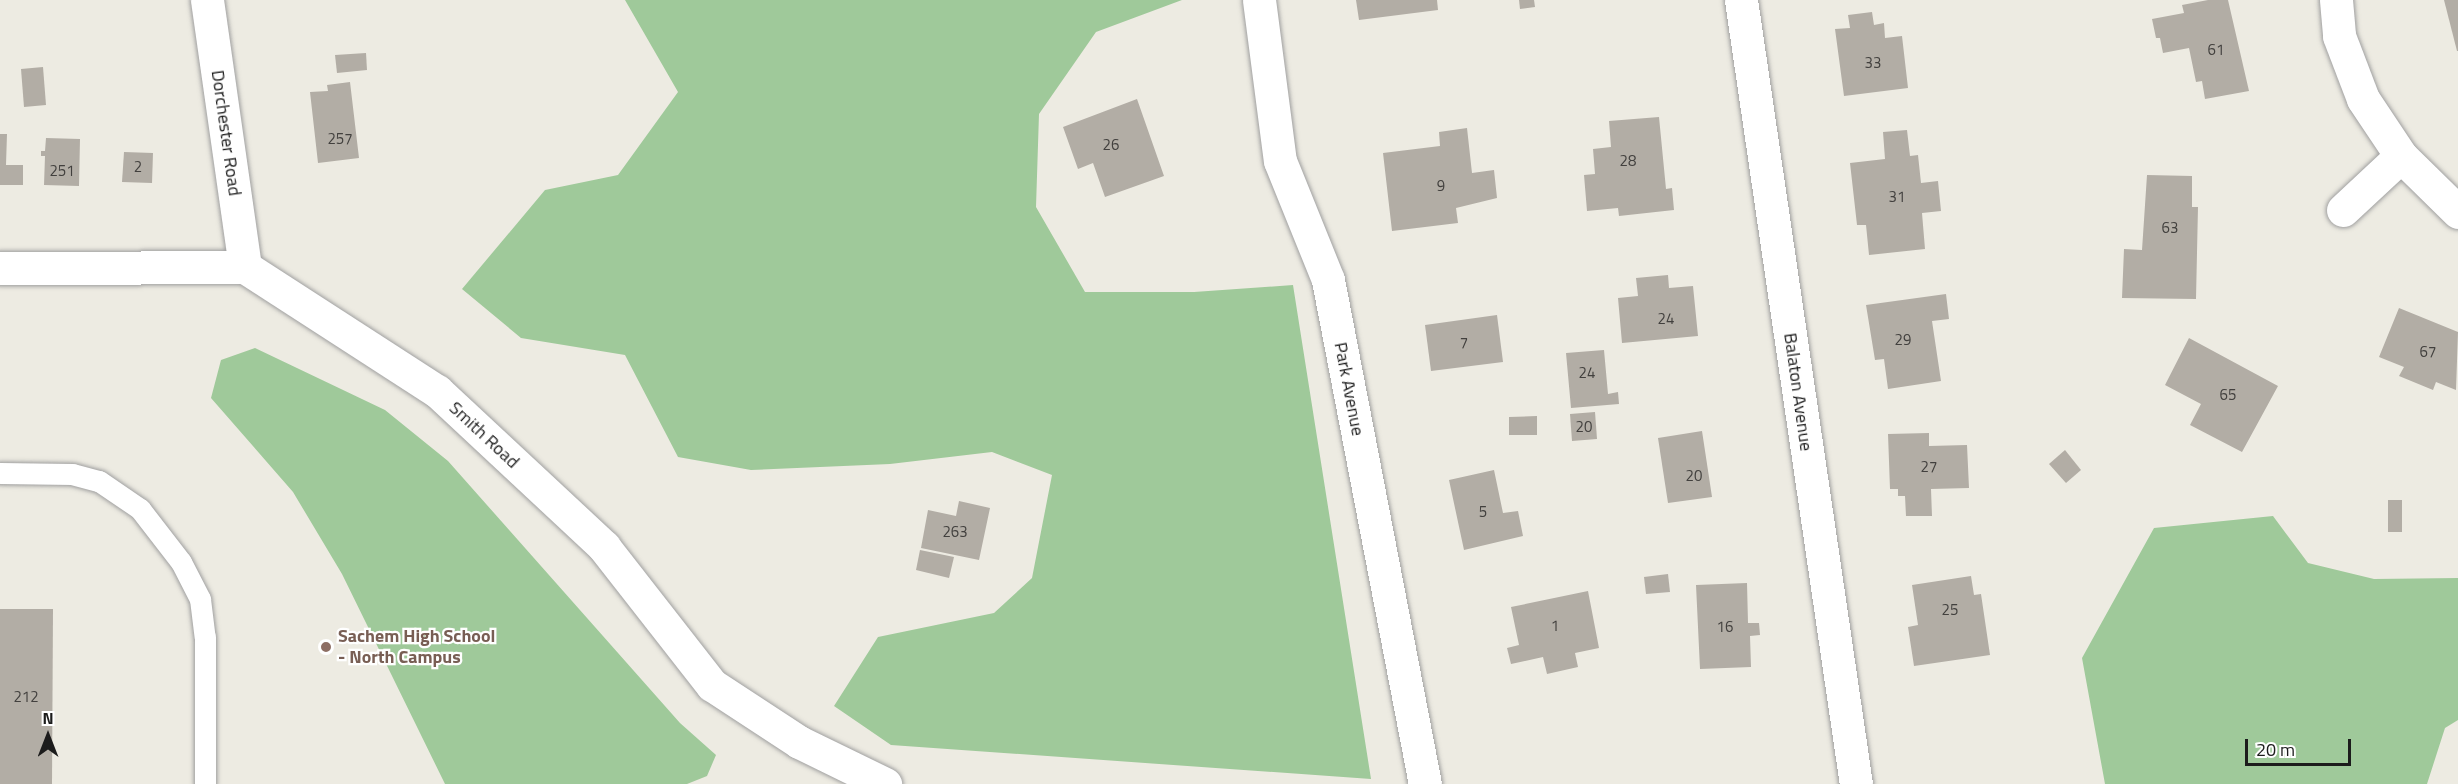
<!DOCTYPE html>
<style>
body{margin:0}
#map{position:relative;width:2458px;height:784px;overflow:hidden;background:#edebe2;font-family:"Titillium Web",sans-serif}
div>[style]{position:absolute}
[style*='--x']{left:calc(var(--x)*1px);top:calc(var(--y)*1px);width:calc(var(--w)*1px);rotate:calc(var(--a)*1deg)}
.forest>*{inset:0;background:#9fc99a}
.building>*{inset:0;background:#b2ada5}
.roads{filter:drop-shadow(0 0 2px #a0a0a0) drop-shadow(0 0 2px #a0a0a0)}
.service>*{height:21px;margin:-10.5px;padding:0 10.5px;transform-origin:10.5px;border-radius:10.5px;background:#fff}
.minor>*{height:33px;margin:-16.5px;padding:0 16.5px;transform-origin:16.5px;border-radius:16.5px;background:#fff}
.tertiary>*{height:33px;margin:-16.5px;padding:0 16.5px;transform-origin:16.5px;border-radius:16.5px;background:#fff}
.dots>*{width:16px;height:16px;translate:-50% -50%;box-sizing:border-box;border:3px solid #fff;border-radius:50%}
span{translate:-50% -50%;white-space:nowrap;text-align:center;line-height:1.15;-webkit-text-stroke:4.5px #fff;paint-order:stroke}
.number-label{font-size:15px;color:#42403e}
.number-label span{-webkit-text-stroke-width:0}
.street-label{font-size:18px;color:#1c1c1c}
.education-label{font-size:18px;color:#785e54;font-weight:700}
.left{translate:0 -50%;text-align:left}
.north{position:absolute;left:18px;top:706px;width:60px;height:60px;-webkit-text-stroke:4px #fff;paint-order:stroke;rotate:0deg;font-size:16px;font-weight:700;line-height:24px;text-align:center;color:#1c1c1c}
.north::after{content:'';display:block;margin:auto;width:21px;height:27px;background:#1c1c1c;clip-path:polygon(50% 0,100% 100%,50% 72%,0 100%)}
.scale{position:absolute;left:2245px;top:739px;width:106px;height:27px;box-sizing:border-box;border:3px solid #1c1c1c;border-top:0;padding-left:8px;font-size:18px;line-height:21px;white-space:nowrap;color:#1c1c1c;-webkit-text-stroke:4px #fff;paint-order:stroke}
</style>
<div id="map">
<div class="forest">
<div style="clip-path:polygon(625px 0,1182px 0,1096px 32px,1039px 114px,1036px 207px,1085px 292px,1194px 292px,1293px 285px,1371px 779px,891px 745px,834px 706px,878px 637px,994px 613px,1032px 578px,1052px 475px,992px 452px,890px 464px,751px 470px,678px 457px,625px 355px,521px 338px,462px 289px,545px 190px,618px 175px,678px 92px)"></div>
<div style="clip-path:polygon(255px 348px,385px 410px,448px 461px,680px 723px,716px 755px,707px 776px,687px 784px,445px 784px,342px 574px,293px 492px,211px 398px,221px 360px)"></div>
<div style="clip-path:polygon(2273px 516px,2308px 563px,2374px 579px,2458px 578px,2458px 720px,2445px 728px,2427px 784px,2105px 784px,2082px 658px,2154px 528px)"></div>
</div>
<div class="building">
<div style="clip-path:polygon(1356px 0,1437px 0,1438px 10px,1359px 20px)"></div>
<div style="clip-path:polygon(1519px 0,1534px 0,1535px 7px,1520px 9px)"></div>
<div style="clip-path:polygon(2208px 0,2228px 0,2249px 91px,2205px 99px,2202px 81px,2196px 82px,2189px 48px,2163px 53px,2160px 38px,2156px 38px,2152px 19px,2184px 13px,2182px 5px)"></div>
<div style="clip-path:polygon(2444px 0,2458px 0,2458px 51px,2457px 51px)"></div>
<div style="clip-path:polygon(1872px 12px,1874px 25px,1884px 23px,1885px 38px,1902px 36px,1908px 88px,1844px 96px,1835px 29px,1850px 28px,1848px 15px)"></div>
<div style="clip-path:polygon(366px 53px,367px 70px,337px 73px,335px 55px)"></div>
<div style="clip-path:polygon(43px 67px,46px 105px,24px 107px,21px 69px)"></div>
<div style="clip-path:polygon(350px 82px,359px 158px,318px 163px,310px 92px,328px 91px,327px 85px)"></div>
<div style="clip-path:polygon(1137px 99px,1164px 176px,1105px 197px,1093px 163px,1078px 169px,1063px 127px)"></div>
<div style="clip-path:polygon(1659px 117px,1666px 189px,1672px 188px,1674px 210px,1619px 216px,1618px 208px,1587px 211px,1584px 175px,1595px 174px,1593px 149px,1611px 147px,1609px 121px)"></div>
<div style="clip-path:polygon(1467px 128px,1472px 173px,1494px 170px,1497px 198px,1456px 208px,1458px 223px,1392px 231px,1383px 153px,1440px 146px,1439px 132px)"></div>
<div style="clip-path:polygon(1907px 130px,1910px 156px,1918px 155px,1921px 183px,1938px 181px,1941px 211px,1922px 213px,1925px 249px,1869px 255px,1866px 225px,1857px 225px,1850px 163px,1885px 159px,1883px 132px)"></div>
<div style="clip-path:polygon(0 134px,7px 134px,6px 165px,23px 165px,23px 185px,0 185px)"></div>
<div style="clip-path:polygon(46px 138px,80px 139px,79px 186px,44px 185px,45px 156px,41px 156px,41px 151px,45px 151px)"></div>
<div style="clip-path:polygon(124px 152px,153px 153px,152px 183px,122px 182px)"></div>
<div style="clip-path:polygon(2147px 175px,2192px 176px,2192px 207px,2198px 207px,2196px 299px,2122px 298px,2124px 249px,2142px 250px)"></div>
<div style="clip-path:polygon(1668px 275px,1669px 288px,1693px 286px,1698px 336px,1622px 343px,1618px 298px,1638px 296px,1636px 278px)"></div>
<div style="clip-path:polygon(1946px 294px,1949px 319px,1932px 321px,1941px 381px,1888px 389px,1884px 359px,1875px 360px,1866px 305px)"></div>
<div style="clip-path:polygon(2399px 308px,2458px 332px,2456px 390px,2436px 382px,2433px 390px,2399px 376px,2404px 367px,2379px 357px)"></div>
<div style="clip-path:polygon(1497px 315px,1503px 362px,1431px 371px,1425px 325px)"></div>
<div style="clip-path:polygon(2189px 338px,2278px 386px,2242px 452px,2190px 425px,2201px 404px,2165px 385px)"></div>
<div style="clip-path:polygon(1604px 350px,1608px 394px,1618px 392px,1619px 404px,1571px 408px,1566px 353px)"></div>
<div style="clip-path:polygon(1595px 412px,1597px 439px,1572px 441px,1570px 414px)"></div>
<div style="clip-path:polygon(1537px 416px,1537px 435px,1509px 435px,1509px 417px)"></div>
<div style="clip-path:polygon(1702px 431px,1712px 497px,1668px 503px,1658px 438px)"></div>
<div style="clip-path:polygon(1929px 433px,1929px 446px,1967px 445px,1969px 488px,1931px 489px,1932px 516px,1906px 516px,1905px 496px,1898px 496px,1898px 489px,1890px 489px,1888px 434px)"></div>
<div style="clip-path:polygon(2065px 450px,2081px 470px,2066px 483px,2049px 464px)"></div>
<div style="clip-path:polygon(1494px 470px,1503px 513px,1518px 511px,1523px 536px,1464px 550px,1449px 480px)"></div>
<div style="clip-path:polygon(2388px 500px,2402px 500px,2402px 532px,2388px 532px)"></div>
<div style="clip-path:polygon(959px 501px,990px 508px,979px 560px,921px 548px,928px 510px,956px 516px)"></div>
<div style="clip-path:polygon(920px 550px,954px 557px,949px 578px,916px 570px)"></div>
<div style="clip-path:polygon(1668px 574px,1670px 592px,1646px 594px,1644px 577px)"></div>
<div style="clip-path:polygon(1971px 576px,1974px 595px,1981px 594px,1990px 655px,1914px 666px,1908px 627px,1918px 625px,1912px 585px)"></div>
<div style="clip-path:polygon(1747px 583px,1748px 623px,1759px 623px,1760px 635px,1750px 636px,1751px 667px,1700px 669px,1696px 585px)"></div>
<div style="clip-path:polygon(1588px 591px,1599px 648px,1575px 653px,1578px 667px,1547px 674px,1543px 657px,1511px 664px,1507px 648px,1519px 645px,1511px 607px)"></div>
<div style="clip-path:polygon(0 609px,53px 609px,52px 784px,0 784px)"></div>
</div>
<div class="roads">
<div class="service">
<div style="--x:0;--y:473;--w:72;--a:0.8"></div>
<div style="--x:72;--y:474;--w:28;--a:15"></div>
<div style="--x:99;--y:481;--w:50;--a:34.3"></div>
<div style="--x:140;--y:509;--w:67;--a:52.3"></div>
<div style="--x:181;--y:562;--w:42;--a:62.8"></div>
<div style="--x:200;--y:599;--w:38;--a:83"></div>
<div style="--x:205;--y:637;--w:147;--a:90"></div>
</div>
<div class="minor">
<div style="--x:207;--y:0;--w:270;--a:81.9"></div>
<div style="--x:1259;--y:0;--w:162;--a:82.6"></div>
<div style="--x:1280;--y:161;--w:128;--a:68"></div>
<div style="--x:1328;--y:280;--w:513;--a:79.11"></div>
<div style="--x:1741;--y:0;--w:792;--a:81.66"></div>
<div style="--x:2336;--y:0;--w:36;--a:85"></div>
<div style="--x:2339;--y:36;--w:67;--a:69.1"></div>
<div style="--x:2363;--y:99;--w:69;--a:56.3"></div>
<div style="--x:2401;--y:156;--w:80;--a:44.5"></div>
<div style="--x:2343;--y:210;--w:79;--a:-43"></div>
</div>
<div class="tertiary">
<div style="--x:0;--y:268;--w:245;--a:-0.2"></div>
<div style="--x:245;--y:267;--w:229;--a:32.9"></div>
<div style="--x:437;--y:391;--w:229;--a:43"></div>
<div style="--x:604;--y:547;--w:175;--a:52"></div>
<div style="--x:712;--y:685;--w:104;--a:33.2"></div>
<div style="--x:799;--y:742;--w:96;--a:26"></div>
</div>
</div>
<div class="dots">
<div style="left:326px;top:647px;background:#8d6e63"></div>
</div>
<div class="number-label">
<span style="left:2216px;top:50px">61</span>
<span style="left:1873px;top:63px">33</span>
<span style="left:340px;top:139px">257</span>
<span style="left:1111px;top:145px">26</span>
<span style="left:1628px;top:161px">28</span>
<span style="left:138px;top:167px">2</span>
<span style="left:62px;top:171px">251</span>
<span style="left:1441px;top:186px">9</span>
<span style="left:1897px;top:197px">31</span>
<span style="left:2170px;top:228px">63</span>
<span style="left:1666px;top:319px">24</span>
<span style="left:1903px;top:340px">29</span>
<span style="left:1464px;top:343px">7</span>
<span style="left:2428px;top:352px">67</span>
<span style="left:1587px;top:373px">24</span>
<span style="left:2228px;top:395px">65</span>
<span style="left:1584px;top:427px">20</span>
<span style="left:1929px;top:467px">27</span>
<span style="left:1694px;top:476px">20</span>
<span style="left:1483px;top:512px">5</span>
<span style="left:955px;top:532px">263</span>
<span style="left:1950px;top:610px">25</span>
<span style="left:1555px;top:626px">1</span>
<span style="left:1725px;top:627px">16</span>
<span style="left:26px;top:697px">212</span>
</div>
<div class="street-label">
<span style="left:226px;top:133px;rotate:82deg">Dorchester Road</span>
<span style="left:1349px;top:389px;rotate:79deg">Park Avenue</span>
<span style="left:1798px;top:392px;rotate:82deg">Balaton Avenue</span>
<span style="left:484px;top:435px;rotate:43deg">Smith Road</span>
</div>
<div class="education-label">
<span class="left" style="left:338px;top:647px">Sachem High School<br>- North Campus</span>
</div>
<div class="north">N</div>
<div class="scale">20 m</div>
</div>
